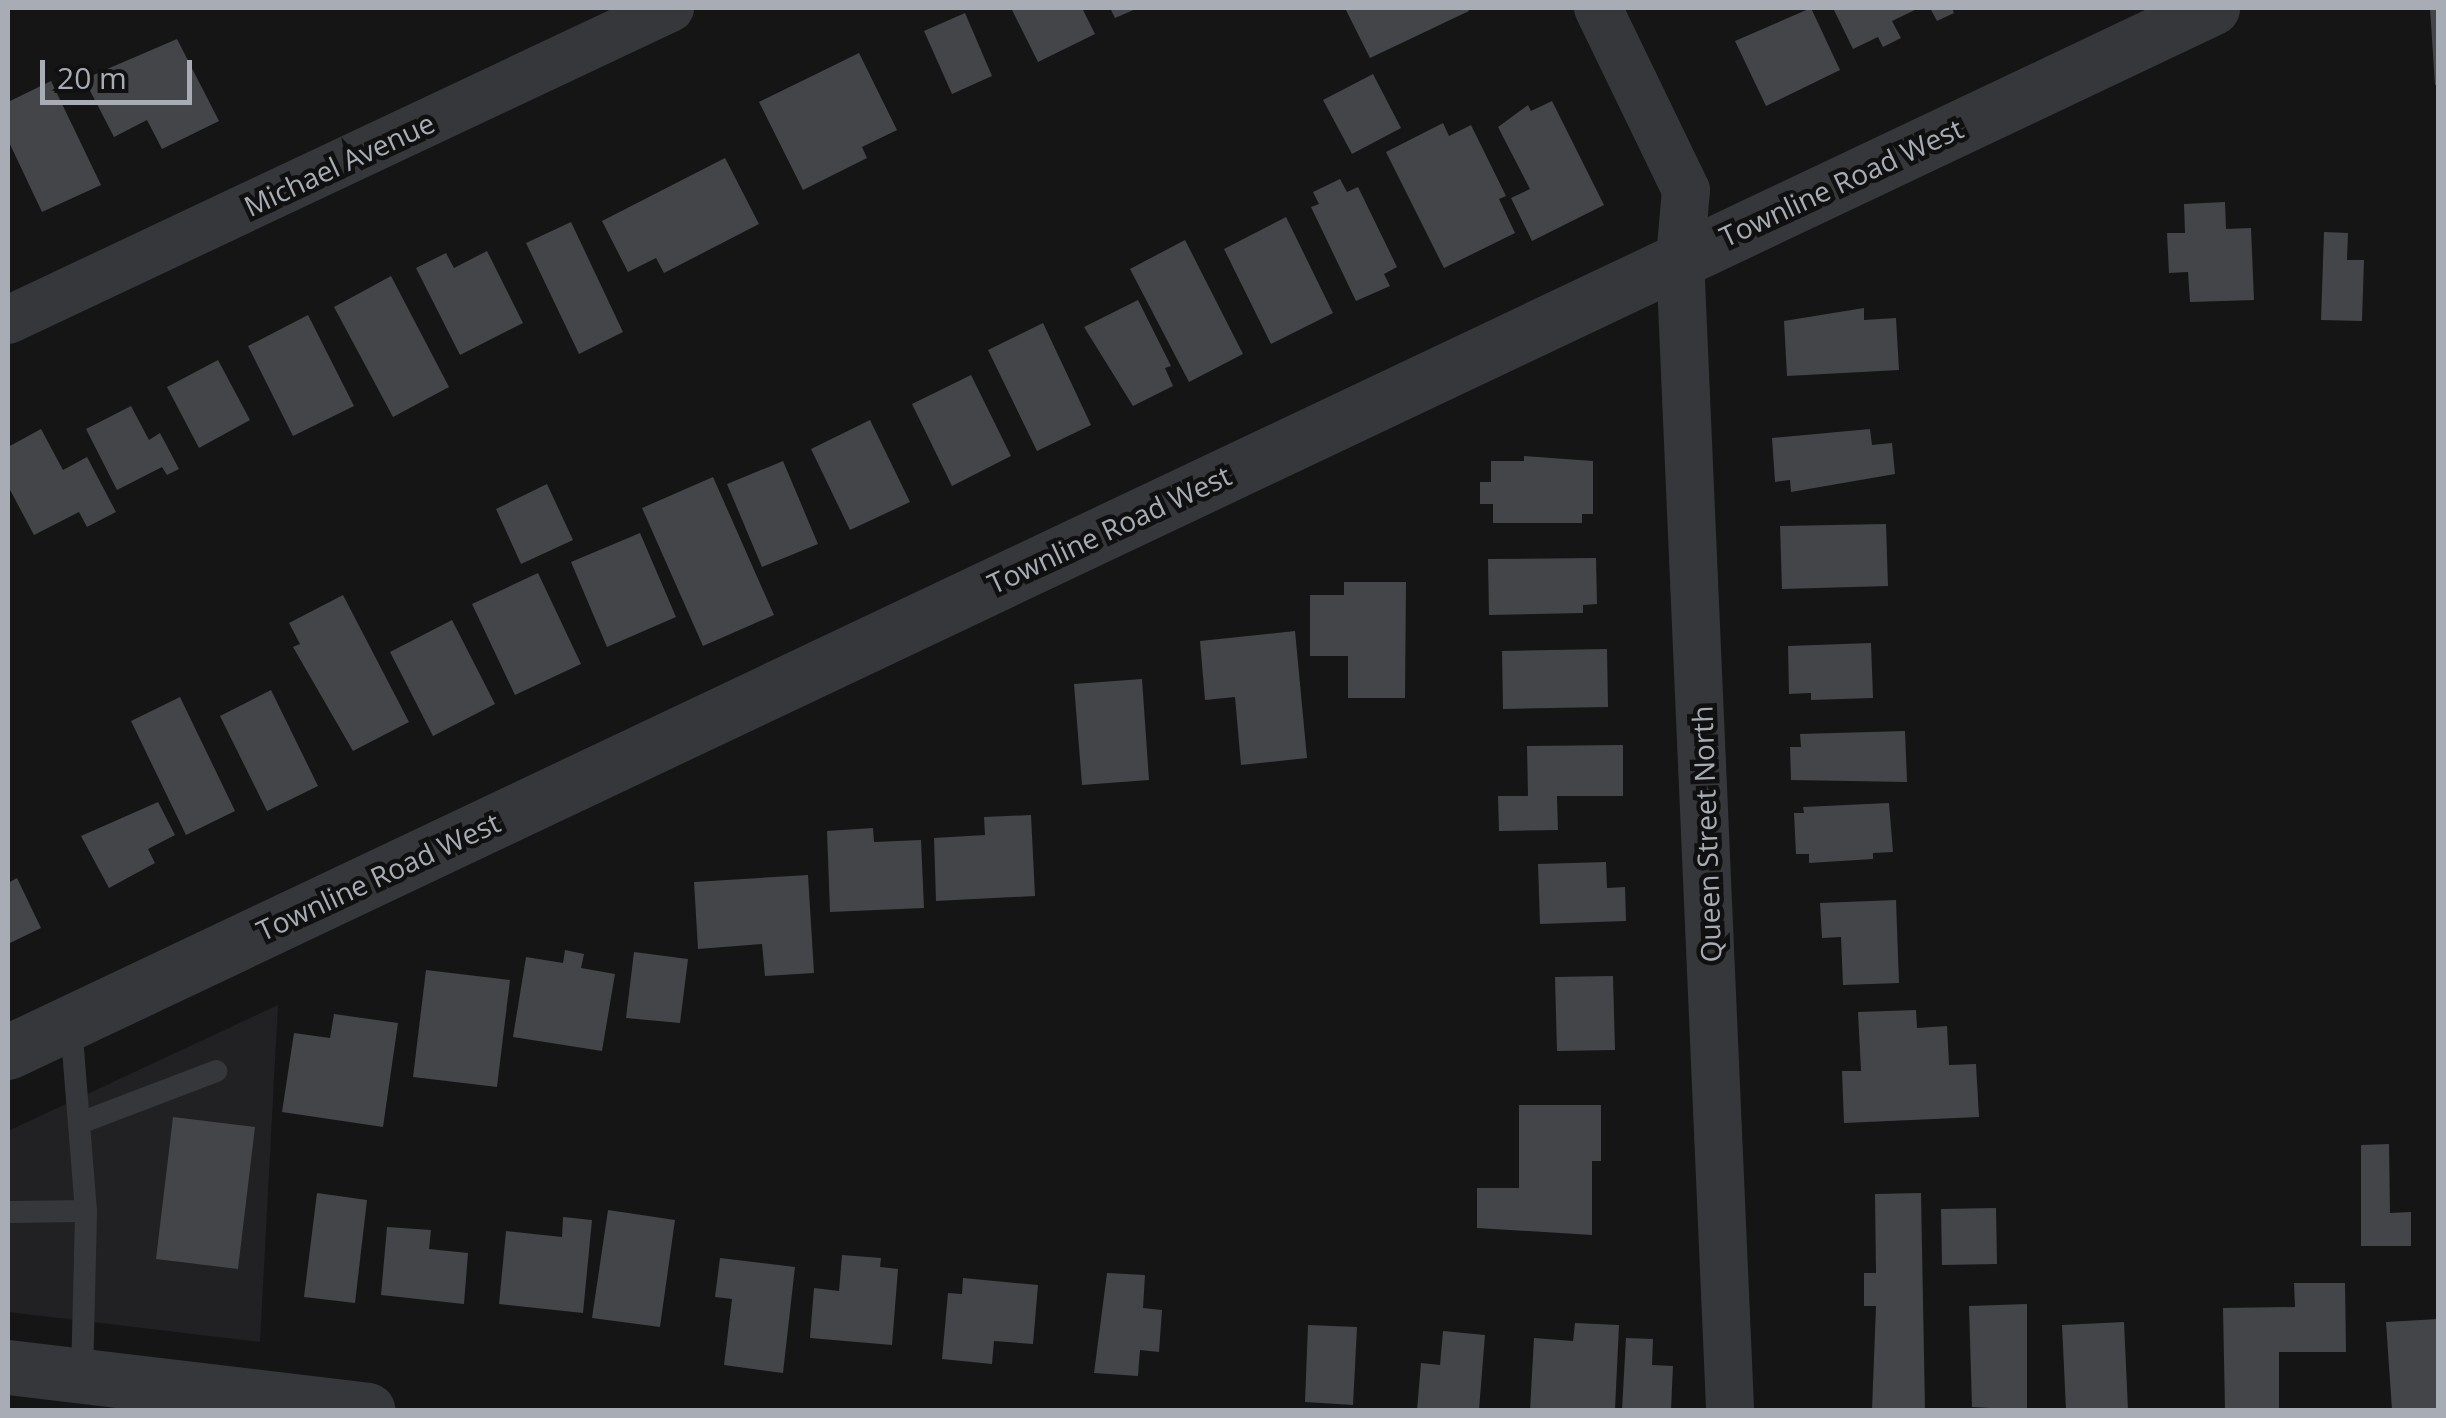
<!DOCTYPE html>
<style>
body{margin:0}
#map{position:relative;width:2446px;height:1418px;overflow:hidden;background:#151516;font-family:"Open Sans",sans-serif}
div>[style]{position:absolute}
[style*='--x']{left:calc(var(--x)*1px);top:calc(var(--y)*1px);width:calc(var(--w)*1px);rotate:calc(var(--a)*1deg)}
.built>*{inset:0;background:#212123}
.building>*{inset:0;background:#444549}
.service>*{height:22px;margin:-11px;padding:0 11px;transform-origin:11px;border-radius:11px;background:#36373b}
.minor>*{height:48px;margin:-24px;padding:0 24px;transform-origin:24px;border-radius:24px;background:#36373b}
.tertiary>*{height:55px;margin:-27.5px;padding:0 27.5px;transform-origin:27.5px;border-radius:27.5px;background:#36373b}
span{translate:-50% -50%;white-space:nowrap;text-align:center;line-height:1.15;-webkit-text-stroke:9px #101011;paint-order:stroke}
.street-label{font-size:28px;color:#a8adb5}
.frame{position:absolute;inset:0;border:10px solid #a8adb5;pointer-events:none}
.scale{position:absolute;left:40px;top:60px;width:152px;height:45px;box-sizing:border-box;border:5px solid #a8adb5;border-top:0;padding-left:12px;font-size:30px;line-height:35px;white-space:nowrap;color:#a8adb5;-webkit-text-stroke:8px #101011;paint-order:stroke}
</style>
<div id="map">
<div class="built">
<div style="clip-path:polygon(278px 1005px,260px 1342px,8px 1312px,8px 1131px)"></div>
</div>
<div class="building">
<div style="clip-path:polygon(1011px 8px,1082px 8px,1095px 34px,1038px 62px)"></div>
<div style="clip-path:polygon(1110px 8px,1138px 8px,1115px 18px)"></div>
<div style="clip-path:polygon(1345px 8px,1467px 8px,1469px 11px,1370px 58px)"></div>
<div style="clip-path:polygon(1811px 8px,1840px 70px,1766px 106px,1735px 41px)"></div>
<div style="clip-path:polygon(1833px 8px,1919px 8px,1892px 21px,1901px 38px,1883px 47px,1878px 37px,1853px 49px)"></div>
<div style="clip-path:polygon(1930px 8px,1952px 8px,1954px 13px,1937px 21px)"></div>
<div style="clip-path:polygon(2430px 8px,2438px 8px,2438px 85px,2435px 85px)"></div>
<div style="clip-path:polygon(965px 13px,992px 76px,952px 94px,924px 31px)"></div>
<div style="clip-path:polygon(177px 39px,219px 121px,162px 149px,147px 120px,114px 137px,84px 79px)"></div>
<div style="clip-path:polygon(859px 53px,897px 130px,862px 147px,867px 158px,803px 190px,759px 102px)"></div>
<div style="clip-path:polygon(1373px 74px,1401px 128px,1352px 154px,1323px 100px)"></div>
<div style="clip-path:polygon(51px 81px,101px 185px,42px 212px,8px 140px,8px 102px)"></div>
<div style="clip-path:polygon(1552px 101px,1604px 205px,1532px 241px,1511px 198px,1530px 189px,1498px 127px,1528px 105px,1531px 111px)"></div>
<div style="clip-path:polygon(1443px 123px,1449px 136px,1471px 125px,1506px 196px,1499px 199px,1515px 233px,1444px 268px,1386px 152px)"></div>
<div style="clip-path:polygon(725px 158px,759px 224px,664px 273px,656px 258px,628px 272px,602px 221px)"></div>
<div style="clip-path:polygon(1340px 179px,1347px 192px,1358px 187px,1397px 267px,1384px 274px,1390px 286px,1356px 301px,1311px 207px,1319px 204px,1313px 192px)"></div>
<div style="clip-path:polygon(2225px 202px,2226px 229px,2251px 228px,2254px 300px,2190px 302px,2188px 272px,2169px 273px,2167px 233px,2185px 233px,2184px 204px)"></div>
<div style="clip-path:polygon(1286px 217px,1333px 313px,1271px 344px,1224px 249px)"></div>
<div style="clip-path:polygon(571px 222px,623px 332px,579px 354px,526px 243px)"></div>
<div style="clip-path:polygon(2324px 232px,2348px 233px,2347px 260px,2364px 260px,2362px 321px,2321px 320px)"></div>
<div style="clip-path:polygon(1185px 240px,1243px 354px,1189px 382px,1130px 269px)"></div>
<div style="clip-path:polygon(487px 251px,523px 323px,460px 355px,416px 268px,446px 253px,454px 268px)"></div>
<div style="clip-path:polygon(391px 276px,449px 387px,393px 417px,334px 307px)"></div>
<div style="clip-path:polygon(1138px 300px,1171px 366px,1165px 368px,1173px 386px,1133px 406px,1084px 327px)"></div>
<div style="clip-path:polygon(1864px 308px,1864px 320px,1896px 318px,1899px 370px,1787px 376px,1784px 321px)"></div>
<div style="clip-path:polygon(308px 315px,354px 406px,293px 436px,248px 346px)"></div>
<div style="clip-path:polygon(1043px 323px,1091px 425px,1037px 451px,988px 350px)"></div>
<div style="clip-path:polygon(218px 360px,250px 420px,199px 448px,167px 387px)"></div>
<div style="clip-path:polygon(971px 375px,1011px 456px,952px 486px,912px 404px)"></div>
<div style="clip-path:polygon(131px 406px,149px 440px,160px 433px,179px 469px,167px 475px,162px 467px,117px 490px,86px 429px)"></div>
<div style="clip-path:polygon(870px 420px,910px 502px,850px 530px,811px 449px)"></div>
<div style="clip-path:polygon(41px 429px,63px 470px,87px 457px,116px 512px,87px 527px,79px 512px,34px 535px,8px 486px,8px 447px)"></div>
<div style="clip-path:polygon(1870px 429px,1872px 445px,1892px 443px,1895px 474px,1791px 492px,1790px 480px,1775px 482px,1772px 438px)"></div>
<div style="clip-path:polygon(1524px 456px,1593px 461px,1593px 514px,1582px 514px,1582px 523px,1493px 523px,1493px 504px,1480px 504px,1480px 482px,1491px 482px,1491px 461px,1524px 461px)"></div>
<div style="clip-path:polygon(783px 461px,818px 544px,762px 567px,727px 484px)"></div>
<div style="clip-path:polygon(713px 477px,774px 615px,703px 646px,642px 508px)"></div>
<div style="clip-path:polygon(547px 484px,573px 540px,521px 564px,496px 509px)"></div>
<div style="clip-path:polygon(1886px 524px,1888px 586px,1782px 589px,1780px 526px)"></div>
<div style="clip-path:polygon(640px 533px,676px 617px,607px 647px,571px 562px)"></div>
<div style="clip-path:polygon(1596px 558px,1597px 604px,1583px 605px,1583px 613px,1489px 615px,1488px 559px)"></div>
<div style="clip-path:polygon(538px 573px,581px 664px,515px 695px,472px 604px)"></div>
<div style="clip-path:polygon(1344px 582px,1406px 582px,1405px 698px,1348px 698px,1348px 656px,1310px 656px,1310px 595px,1344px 595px)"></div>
<div style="clip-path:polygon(343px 595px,409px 722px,353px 751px,293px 647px,300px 644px,289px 623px)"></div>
<div style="clip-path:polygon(452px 620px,495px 704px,433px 736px,390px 652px)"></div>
<div style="clip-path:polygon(1295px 631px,1307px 758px,1241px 765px,1235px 697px,1205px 700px,1200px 641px)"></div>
<div style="clip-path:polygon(1871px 643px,1873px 698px,1811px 700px,1811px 693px,1789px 694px,1788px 646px)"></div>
<div style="clip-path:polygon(1607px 649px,1608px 707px,1503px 709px,1502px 651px)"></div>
<div style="clip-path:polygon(1142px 679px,1149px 780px,1082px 785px,1074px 684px)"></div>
<div style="clip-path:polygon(271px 690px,318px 786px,267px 811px,220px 716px)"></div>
<div style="clip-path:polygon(180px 697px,235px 811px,186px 835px,131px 721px)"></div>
<div style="clip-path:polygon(1905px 731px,1907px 782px,1791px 780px,1790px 747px,1801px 747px,1800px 734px)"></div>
<div style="clip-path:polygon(1623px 745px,1623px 796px,1557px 796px,1558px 830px,1499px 831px,1498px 796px,1528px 796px,1527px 746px)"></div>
<div style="clip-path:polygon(158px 802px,175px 835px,148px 849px,155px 863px,109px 888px,81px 836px)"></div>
<div style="clip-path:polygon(1889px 803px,1893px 852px,1873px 853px,1873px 859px,1809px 863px,1809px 854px,1796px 854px,1794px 813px,1804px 813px,1803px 807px)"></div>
<div style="clip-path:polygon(1031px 815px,1035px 896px,936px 901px,934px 838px,985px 835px,984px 817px)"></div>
<div style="clip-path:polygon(873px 828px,874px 842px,921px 840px,924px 908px,830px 912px,827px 831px)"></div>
<div style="clip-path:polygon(1606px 862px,1607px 888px,1625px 887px,1626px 921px,1540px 924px,1538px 864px)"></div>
<div style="clip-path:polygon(808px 875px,814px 973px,765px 976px,762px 944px,698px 949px,694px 882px)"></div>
<div style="clip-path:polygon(17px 878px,41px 928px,8px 944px,8px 883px)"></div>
<div style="clip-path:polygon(1896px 900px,1899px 983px,1843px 985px,1841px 937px,1822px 938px,1820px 903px)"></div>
<div style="clip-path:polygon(565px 950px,584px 954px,581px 968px,615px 974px,602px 1051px,513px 1037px,526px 957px,563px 963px)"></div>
<div style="clip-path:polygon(634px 952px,688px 959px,680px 1023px,626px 1018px)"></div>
<div style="clip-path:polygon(426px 970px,510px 980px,497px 1087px,413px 1077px)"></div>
<div style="clip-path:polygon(1613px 976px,1615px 1050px,1557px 1051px,1555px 977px)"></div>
<div style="clip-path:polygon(1916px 1010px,1917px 1028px,1947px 1026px,1949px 1065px,1976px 1064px,1979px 1117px,1844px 1123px,1842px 1071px,1861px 1071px,1858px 1012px)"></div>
<div style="clip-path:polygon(334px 1014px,398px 1023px,383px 1127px,282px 1112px,294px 1033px,330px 1038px)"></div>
<div style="clip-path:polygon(1519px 1105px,1601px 1105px,1601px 1161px,1592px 1161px,1592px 1235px,1477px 1228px,1477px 1188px,1519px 1188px)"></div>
<div style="clip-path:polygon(173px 1117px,255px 1127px,238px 1269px,156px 1259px)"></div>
<div style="clip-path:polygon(2389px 1144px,2390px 1213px,2411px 1212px,2411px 1246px,2361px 1246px,2361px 1145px)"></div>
<div style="clip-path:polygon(317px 1193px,367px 1200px,355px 1303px,304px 1297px)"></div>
<div style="clip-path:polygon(1921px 1193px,1925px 1409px,1872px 1410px,1876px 1306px,1864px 1306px,1864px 1273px,1876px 1273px,1875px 1194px)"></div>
<div style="clip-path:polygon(1996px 1208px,1997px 1264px,1942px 1265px,1941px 1209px)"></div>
<div style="clip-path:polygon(608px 1210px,675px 1220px,660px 1327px,592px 1318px)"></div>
<div style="clip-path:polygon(563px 1217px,592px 1220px,583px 1313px,499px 1304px,506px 1231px,562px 1237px)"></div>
<div style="clip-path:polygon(387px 1227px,431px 1230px,429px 1249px,468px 1253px,464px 1304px,381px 1295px)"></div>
<div style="clip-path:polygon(842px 1255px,881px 1258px,880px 1267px,898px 1269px,892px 1345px,810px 1338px,814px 1288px,839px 1291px)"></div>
<div style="clip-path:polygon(720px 1258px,795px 1267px,783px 1373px,724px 1365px,732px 1299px,715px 1297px)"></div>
<div style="clip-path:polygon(1107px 1273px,1145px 1275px,1143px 1308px,1162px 1310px,1159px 1352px,1140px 1350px,1138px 1376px,1094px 1373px)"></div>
<div style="clip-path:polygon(963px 1278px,1038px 1285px,1033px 1344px,994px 1341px,992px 1364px,942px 1359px,948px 1293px,962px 1294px)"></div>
<div style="clip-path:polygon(2294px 1283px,2345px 1283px,2346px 1352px,2279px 1352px,2279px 1410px,2225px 1410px,2223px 1308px,2295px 1307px)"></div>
<div style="clip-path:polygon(2027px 1304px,2027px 1410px,1972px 1407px,1969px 1306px)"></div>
<div style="clip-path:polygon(2438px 1319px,2438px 1410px,2392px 1410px,2386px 1322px)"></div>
<div style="clip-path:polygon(2124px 1322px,2128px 1410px,2066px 1410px,2062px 1325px)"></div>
<div style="clip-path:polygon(1575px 1323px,1619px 1325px,1615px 1410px,1530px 1410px,1534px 1338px,1573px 1341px)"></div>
<div style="clip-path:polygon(1308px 1325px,1357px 1327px,1353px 1405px,1305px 1402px)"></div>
<div style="clip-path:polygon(1443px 1331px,1485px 1335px,1479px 1410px,1417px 1410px,1421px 1363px,1440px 1365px)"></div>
<div style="clip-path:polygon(1626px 1338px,1653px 1339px,1652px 1365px,1673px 1366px,1671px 1410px,1622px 1410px)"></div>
</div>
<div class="service">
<div style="--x:80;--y:1123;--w:146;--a:-20.9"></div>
<div style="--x:8;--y:1212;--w:78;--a:-0.7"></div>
<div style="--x:86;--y:1211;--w:188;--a:-94.6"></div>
<div style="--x:82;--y:1378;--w:167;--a:-88.6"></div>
</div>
<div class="minor">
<div style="--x:1598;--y:8;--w:202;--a:64.2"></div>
<div style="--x:1686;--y:190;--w:68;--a:95"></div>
<div style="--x:1680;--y:258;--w:1153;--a:87.51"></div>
<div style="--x:8;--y:320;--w:732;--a:-25.23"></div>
</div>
<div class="tertiary">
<div style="--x:8;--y:1052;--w:2439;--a:-25.35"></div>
<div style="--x:8;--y:1367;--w:362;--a:6.8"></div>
</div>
<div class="street-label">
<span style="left:339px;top:164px;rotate:-25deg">Michael Avenue</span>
<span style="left:1841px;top:182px;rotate:-25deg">Townline Road West</span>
<span style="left:1109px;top:529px;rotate:-25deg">Townline Road West</span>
<span style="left:1706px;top:834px;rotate:-92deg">Queen Street North</span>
<span style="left:378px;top:876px;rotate:-25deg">Townline Road West</span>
</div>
<div class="frame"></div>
<div class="scale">20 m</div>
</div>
